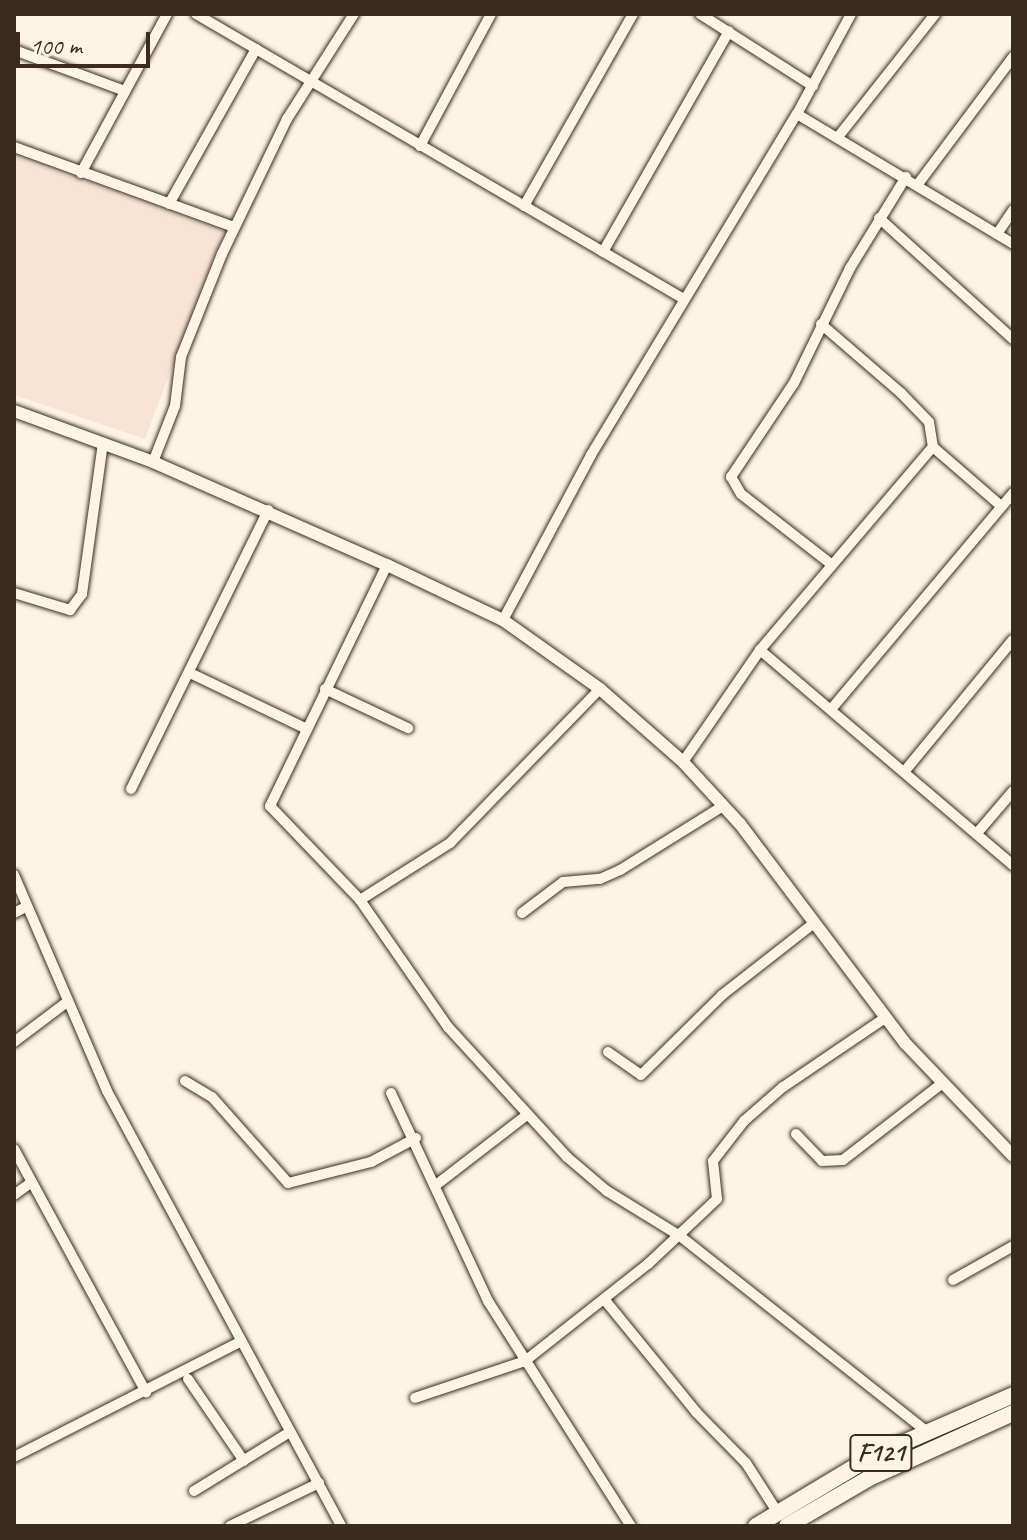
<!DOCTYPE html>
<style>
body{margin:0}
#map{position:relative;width:1027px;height:1540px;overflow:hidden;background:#fcf5e5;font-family:Caveat,sans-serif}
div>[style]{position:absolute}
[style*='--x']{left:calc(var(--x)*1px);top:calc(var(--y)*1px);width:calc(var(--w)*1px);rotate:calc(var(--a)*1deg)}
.built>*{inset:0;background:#f9e3d4}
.roads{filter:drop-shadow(0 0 2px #3b2a1e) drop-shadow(0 0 2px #3b2a1e)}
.minor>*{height:10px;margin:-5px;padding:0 5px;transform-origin:5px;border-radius:5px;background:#fcf5e5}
.tertiary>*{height:12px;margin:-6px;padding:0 6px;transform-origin:6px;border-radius:6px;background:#fcf5e5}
.primary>*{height:16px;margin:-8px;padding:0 8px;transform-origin:8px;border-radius:8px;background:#fcf5e5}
span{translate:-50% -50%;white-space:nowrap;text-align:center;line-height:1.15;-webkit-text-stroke:7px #fcf5e5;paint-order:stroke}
.shield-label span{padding:2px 6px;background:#fcf5e5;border:2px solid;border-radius:6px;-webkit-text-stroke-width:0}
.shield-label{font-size:26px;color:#3b2a1e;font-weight:700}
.frame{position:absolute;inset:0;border:16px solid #3b2a1e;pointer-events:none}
.scale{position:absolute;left:16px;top:32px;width:134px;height:36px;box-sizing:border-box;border:4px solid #3b2a1e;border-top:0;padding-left:10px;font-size:24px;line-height:28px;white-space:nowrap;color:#3b2a1e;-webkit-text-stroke:6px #fcf5e5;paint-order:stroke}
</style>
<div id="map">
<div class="built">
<div style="clip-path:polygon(14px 156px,223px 232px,145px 439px,14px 395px)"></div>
</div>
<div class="roads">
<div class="minor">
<div style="--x:196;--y:14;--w:565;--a:30.29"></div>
<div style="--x:700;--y:14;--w:134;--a:32.5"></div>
<div style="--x:14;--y:50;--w:118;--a:20.3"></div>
<div style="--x:797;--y:114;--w:252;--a:31"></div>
<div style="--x:838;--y:137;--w:157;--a:-51.7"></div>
<div style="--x:420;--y:146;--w:150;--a:-61.7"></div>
<div style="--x:14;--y:147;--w:234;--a:20"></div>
<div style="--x:81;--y:173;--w:181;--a:-61.6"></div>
<div style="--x:918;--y:184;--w:159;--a:-53.2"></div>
<div style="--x:169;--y:204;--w:178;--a:-60.7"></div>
<div style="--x:524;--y:206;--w:221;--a:-60.4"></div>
<div style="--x:879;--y:218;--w:181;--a:42.1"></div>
<div style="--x:997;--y:234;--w:29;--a:-56"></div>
<div style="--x:603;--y:252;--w:254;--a:-60.3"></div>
<div style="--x:821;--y:324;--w:106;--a:40.8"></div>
<div style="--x:901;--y:393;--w:40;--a:46"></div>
<div style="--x:929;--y:422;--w:25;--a:81"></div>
<div style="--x:933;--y:447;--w:90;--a:40.9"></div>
<div style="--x:153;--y:462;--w:60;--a:-68.6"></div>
<div style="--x:175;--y:406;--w:49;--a:-83"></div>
<div style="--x:181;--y:357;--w:111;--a:-68.3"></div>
<div style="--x:222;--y:254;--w:150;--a:-64.3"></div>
<div style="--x:287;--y:119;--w:125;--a:-57.5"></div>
<div style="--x:831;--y:564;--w:114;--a:-142.1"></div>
<div style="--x:741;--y:494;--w:20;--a:-120"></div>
<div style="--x:731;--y:477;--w:113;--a:-56.2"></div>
<div style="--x:794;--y:383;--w:128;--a:-64"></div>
<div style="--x:850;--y:268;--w:107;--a:-58.4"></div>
<div style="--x:387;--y:565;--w:268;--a:115.9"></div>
<div style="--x:270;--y:806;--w:130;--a:46.2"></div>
<div style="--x:360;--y:900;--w:155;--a:55.3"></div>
<div style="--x:448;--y:1027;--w:176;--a:47.5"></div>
<div style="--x:567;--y:1157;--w:52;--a:40.4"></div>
<div style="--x:607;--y:1191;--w:86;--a:31.7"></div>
<div style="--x:680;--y:1236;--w:314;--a:38.4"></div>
<div style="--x:14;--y:593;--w:59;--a:16.9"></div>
<div style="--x:70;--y:610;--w:20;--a:-53"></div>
<div style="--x:82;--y:594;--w:152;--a:-82.1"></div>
<div style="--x:503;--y:620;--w:187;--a:-61.9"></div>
<div style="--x:591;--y:455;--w:398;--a:-58.9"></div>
<div style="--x:797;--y:114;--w:114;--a:-61.6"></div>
<div style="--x:760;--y:650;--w:332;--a:40.4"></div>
<div style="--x:190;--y:673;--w:127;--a:25.6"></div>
<div style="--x:325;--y:689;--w:92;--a:25.2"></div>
<div style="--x:833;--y:707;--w:280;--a:-49.9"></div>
<div style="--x:683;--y:762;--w:136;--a:-55.5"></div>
<div style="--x:760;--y:650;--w:267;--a:-49.6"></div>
<div style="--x:904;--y:772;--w:171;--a:-50.5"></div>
<div style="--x:131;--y:789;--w:311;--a:-63.8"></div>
<div style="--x:978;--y:832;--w:54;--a:-49.5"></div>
<div style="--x:14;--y:875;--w:235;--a:66.7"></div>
<div style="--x:107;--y:1091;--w:494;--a:61.7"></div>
<div style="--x:360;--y:900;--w:107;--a:-32.3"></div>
<div style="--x:450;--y:843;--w:215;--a:-45.8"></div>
<div style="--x:14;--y:913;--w:13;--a:-27"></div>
<div style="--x:522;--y:913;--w:51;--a:-37.1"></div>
<div style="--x:563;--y:882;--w:37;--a:-5"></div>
<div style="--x:600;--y:879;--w:22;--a:-24"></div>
<div style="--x:620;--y:870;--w:121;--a:-31.9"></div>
<div style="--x:14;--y:1042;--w:66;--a:-37"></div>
<div style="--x:608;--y:1052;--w:40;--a:34.9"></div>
<div style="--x:641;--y:1075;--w:114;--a:-44.6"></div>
<div style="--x:722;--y:995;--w:117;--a:-38"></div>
<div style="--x:185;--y:1081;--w:31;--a:31"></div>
<div style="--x:212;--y:1097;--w:115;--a:48.5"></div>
<div style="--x:288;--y:1183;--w:86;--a:-14.2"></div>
<div style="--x:371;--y:1162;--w:51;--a:-28.1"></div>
<div style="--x:391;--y:1093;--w:230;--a:65"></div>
<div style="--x:488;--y:1301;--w:267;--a:57.6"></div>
<div style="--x:796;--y:1134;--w:37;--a:46"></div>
<div style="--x:822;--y:1161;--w:21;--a:-3"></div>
<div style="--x:843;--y:1160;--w:123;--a:-37.7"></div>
<div style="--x:14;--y:1149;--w:277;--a:61.5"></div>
<div style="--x:436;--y:1185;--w:115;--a:-37.6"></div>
<div style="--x:14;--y:1195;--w:22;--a:-36"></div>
<div style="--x:953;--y:1280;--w:69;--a:-29.5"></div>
<div style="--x:604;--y:1299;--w:146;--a:50.8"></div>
<div style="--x:696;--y:1412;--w:71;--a:45.6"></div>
<div style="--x:746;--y:1463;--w:59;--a:57.4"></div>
<div style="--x:188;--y:1379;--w:99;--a:55.7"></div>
<div style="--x:415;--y:1398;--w:116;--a:-18.6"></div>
<div style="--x:525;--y:1361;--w:157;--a:-38.3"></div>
<div style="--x:648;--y:1264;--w:95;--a:-43.3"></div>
<div style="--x:717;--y:1199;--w:38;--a:-96"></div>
<div style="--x:713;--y:1161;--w:51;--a:-52.2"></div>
<div style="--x:744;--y:1121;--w:52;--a:-41.1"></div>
<div style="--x:783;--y:1087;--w:123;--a:-34.1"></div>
<div style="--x:14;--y:1457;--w:254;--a:-27"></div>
<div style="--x:194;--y:1491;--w:113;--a:-31.6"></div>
<div style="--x:230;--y:1526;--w:99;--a:-25.8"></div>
</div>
<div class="tertiary">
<div style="--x:14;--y:411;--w:148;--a:20.1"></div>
<div style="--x:153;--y:462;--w:256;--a:23.8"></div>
<div style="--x:387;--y:565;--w:128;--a:25.4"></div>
<div style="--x:503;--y:620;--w:119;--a:35.4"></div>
<div style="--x:600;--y:689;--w:111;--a:41.3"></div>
<div style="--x:683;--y:762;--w:84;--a:47.4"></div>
<div style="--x:740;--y:824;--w:274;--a:53"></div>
<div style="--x:905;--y:1043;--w:156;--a:46.3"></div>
</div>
<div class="primary">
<div style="--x:756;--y:1526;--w:136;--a:-30.9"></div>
<div style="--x:873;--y:1456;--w:153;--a:-23.5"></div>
<div style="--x:787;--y:1526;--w:95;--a:-30.3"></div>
<div style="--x:869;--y:1478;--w:158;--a:-24.3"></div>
</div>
</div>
<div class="shield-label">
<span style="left:881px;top:1453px">F121</span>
</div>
<div class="frame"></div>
<div class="scale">100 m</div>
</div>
